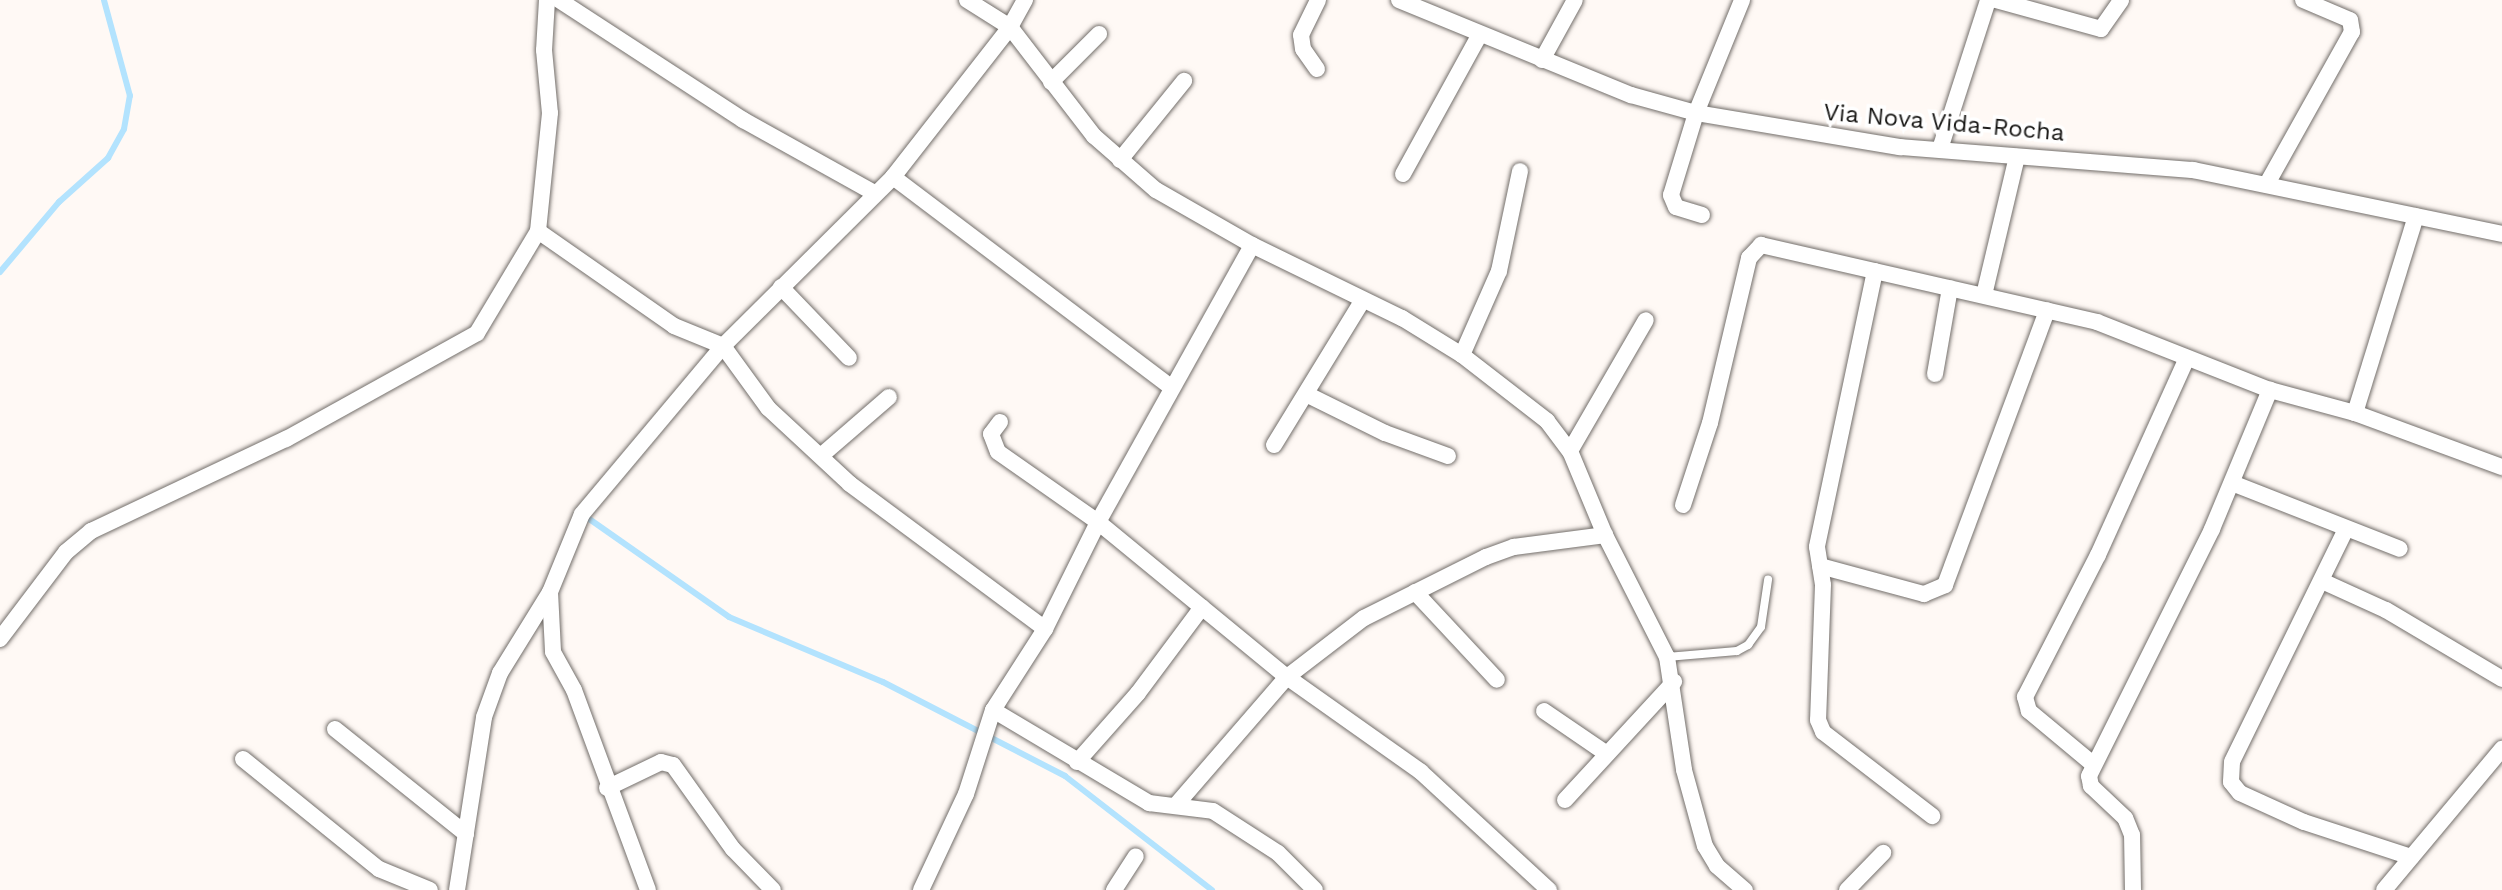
<!DOCTYPE html>
<style>
body{margin:0}
#map{position:relative;width:2502px;height:890px;overflow:hidden;background:#fff9f5;font-family:"Work Sans",sans-serif}
div>[style]{position:absolute}
[style*='--x']{left:calc(var(--x)*1px);top:calc(var(--y)*1px);width:calc(var(--w)*1px);rotate:calc(var(--a)*1deg)}
.stream>*{height:6px;margin:-3px;padding:0 3px;transform-origin:3px;border-radius:3px;background:#b3e3fe}
.roads{filter:drop-shadow(0 0 2px #736e6a) drop-shadow(0 0 2px #736e6a)}
.service>*{height:8px;margin:-4px;padding:0 4px;transform-origin:4px;border-radius:4px;background:#fff}
.minor>*{height:16px;margin:-8px;padding:0 8px;transform-origin:8px;border-radius:8px;background:#fff}
span{translate:-50% -50%;white-space:nowrap;text-align:center;line-height:1.15;-webkit-text-stroke:7px #fff;paint-order:stroke}
.street-label{font-size:24px;color:#171614}
</style>
<div id="map">
<div class="stream">
<div style="--x:0;--y:272;--w:92;--a:-49.9"></div>
<div style="--x:59;--y:202;--w:66;--a:-41.9"></div>
<div style="--x:108;--y:158;--w:33;--a:-61"></div>
<div style="--x:124;--y:129;--w:34;--a:-80"></div>
<div style="--x:130;--y:96;--w:99;--a:-105.2"></div>
<div style="--x:585;--y:516;--w:176;--a:35"></div>
<div style="--x:729;--y:617;--w:167;--a:22.9"></div>
<div style="--x:883;--y:682;--w:205;--a:27.3"></div>
<div style="--x:1065;--y:776;--w:186;--a:37.8"></div>
</div>
<div class="roads">
<div class="service">
<div style="--x:1667;--y:657;--w:70;--a:-4.9"></div>
<div style="--x:1737;--y:651;--w:13;--a:-29"></div>
<div style="--x:1748;--y:645;--w:22;--a:-54"></div>
<div style="--x:1761;--y:627;--w:48;--a:-81.5"></div>
</div>
<div class="minor">
<div style="--x:547;--y:0;--w:50;--a:93.4"></div>
<div style="--x:544;--y:50;--w:63;--a:84.6"></div>
<div style="--x:550;--y:113;--w:119;--a:95.8"></div>
<div style="--x:538;--y:231;--w:166;--a:34.9"></div>
<div style="--x:674;--y:326;--w:53;--a:22.2"></div>
<div style="--x:723;--y:346;--w:77;--a:54"></div>
<div style="--x:768;--y:408;--w:112;--a:42.8"></div>
<div style="--x:850;--y:484;--w:243;--a:36.6"></div>
<div style="--x:559;--y:0;--w:220;--a:33.1"></div>
<div style="--x:743;--y:120;--w:150;--a:29.1"></div>
<div style="--x:967;--y:0;--w:51;--a:32.1"></div>
<div style="--x:1010;--y:27;--w:138;--a:52.4"></div>
<div style="--x:1094;--y:136;--w:82;--a:41.1"></div>
<div style="--x:1156;--y:190;--w:111;--a:29.8"></div>
<div style="--x:1252;--y:245;--w:167;--a:26"></div>
<div style="--x:1402;--y:318;--w:70;--a:31.7"></div>
<div style="--x:1462;--y:355;--w:108;--a:37.8"></div>
<div style="--x:1547;--y:421;--w:38;--a:53"></div>
<div style="--x:1570;--y:451;--w:91;--a:67.4"></div>
<div style="--x:1605;--y:535;--w:137;--a:63.1"></div>
<div style="--x:1667;--y:657;--w:114;--a:81.4"></div>
<div style="--x:1684;--y:770;--w:79;--a:74.6"></div>
<div style="--x:1705;--y:846;--w:23;--a:59"></div>
<div style="--x:1717;--y:866;--w:37;--a:41"></div>
<div style="--x:1399;--y:0;--w:251;--a:22.3"></div>
<div style="--x:1631;--y:95;--w:67;--a:15.5"></div>
<div style="--x:1696;--y:113;--w:207;--a:9.5"></div>
<div style="--x:1900;--y:147;--w:294;--a:4.5"></div>
<div style="--x:2193;--y:170;--w:316;--a:11.7"></div>
<div style="--x:1996;--y:0;--w:109;--a:15.4"></div>
<div style="--x:2101;--y:29;--w:35;--a:-55"></div>
<div style="--x:1542;--y:60;--w:68;--a:-61.2"></div>
<div style="--x:1317;--y:69;--w:24;--a:-125"></div>
<div style="--x:1303;--y:49;--w:14;--a:-98"></div>
<div style="--x:1301;--y:35;--w:39;--a:-64"></div>
<div style="--x:1051;--y:82;--w:68;--a:-45"></div>
<div style="--x:1940;--y:149;--w:157;--a:-72.1"></div>
<div style="--x:1120;--y:160;--w:102;--a:-51"></div>
<div style="--x:1403;--y:174;--w:160;--a:-61.2"></div>
<div style="--x:893;--y:177;--w:348;--a:37.1"></div>
<div style="--x:2268;--y:182;--w:172;--a:-60.8"></div>
<div style="--x:2352;--y:32;--w:12;--a:-99"></div>
<div style="--x:2350;--y:20;--w:51;--a:-156.9"></div>
<div style="--x:1702;--y:215;--w:27;--a:-163"></div>
<div style="--x:1676;--y:207;--w:13;--a:-113"></div>
<div style="--x:1671;--y:195;--w:86;--a:-73"></div>
<div style="--x:1696;--y:113;--w:122;--a:-67.8"></div>
<div style="--x:1875;--y:271;--w:282;--a:101.9"></div>
<div style="--x:1817;--y:547;--w:38;--a:81"></div>
<div style="--x:1823;--y:585;--w:135;--a:92.1"></div>
<div style="--x:1818;--y:720;--w:13;--a:67"></div>
<div style="--x:1823;--y:732;--w:138;--a:37.6"></div>
<div style="--x:781;--y:287;--w:98;--a:46.2"></div>
<div style="--x:1984;--y:295;--w:142;--a:-76.6"></div>
<div style="--x:1462;--y:355;--w:92;--a:-66.2"></div>
<div style="--x:1499;--y:271;--w:102;--a:-78.1"></div>
<div style="--x:1935;--y:374;--w:87;--a:-80.1"></div>
<div style="--x:1306;--y:394;--w:88;--a:26.3"></div>
<div style="--x:1385;--y:433;--w:67;--a:20.1"></div>
<div style="--x:2355;--y:413;--w:206;--a:-72.8"></div>
<div style="--x:1000;--y:422;--w:15;--a:127"></div>
<div style="--x:991;--y:434;--w:19;--a:69"></div>
<div style="--x:998;--y:452;--w:122;--a:35"></div>
<div style="--x:1098;--y:522;--w:244;--a:39.4"></div>
<div style="--x:1287;--y:677;--w:97;--a:-37.5"></div>
<div style="--x:1364;--y:618;--w:136;--a:-26.6"></div>
<div style="--x:1486;--y:557;--w:30;--a:-20"></div>
<div style="--x:1514;--y:547;--w:92;--a:-7.5"></div>
<div style="--x:1274;--y:445;--w:170;--a:-58.5"></div>
<div style="--x:1570;--y:451;--w:151;--a:-59.9"></div>
<div style="--x:823;--y:454;--w:87;--a:-40.8"></div>
<div style="--x:2232;--y:483;--w:180;--a:21.4"></div>
<div style="--x:1683;--y:505;--w:86;--a:-71.8"></div>
<div style="--x:1710;--y:423;--w:170;--a:-76.7"></div>
<div style="--x:1749;--y:258;--w:18;--a:-47"></div>
<div style="--x:1761;--y:245;--w:345;--a:12.9"></div>
<div style="--x:2097;--y:322;--w:186;--a:21.5"></div>
<div style="--x:2270;--y:390;--w:88;--a:15.1"></div>
<div style="--x:2355;--y:413;--w:157;--a:20.2"></div>
<div style="--x:2346;--y:529;--w:259;--a:116.1"></div>
<div style="--x:2232;--y:762;--w:20;--a:93"></div>
<div style="--x:2231;--y:782;--w:14;--a:51"></div>
<div style="--x:2240;--y:793;--w:70;--a:24.4"></div>
<div style="--x:2304;--y:822;--w:113;--a:18.1"></div>
<div style="--x:1820;--y:566;--w:108;--a:15.1"></div>
<div style="--x:1924;--y:594;--w:23;--a:-23"></div>
<div style="--x:1945;--y:585;--w:293;--a:-69.6"></div>
<div style="--x:2322;--y:581;--w:70;--a:24.4"></div>
<div style="--x:2386;--y:610;--w:135;--a:30.7"></div>
<div style="--x:550;--y:592;--w:60;--a:87.1"></div>
<div style="--x:553;--y:652;--w:43;--a:61.1"></div>
<div style="--x:574;--y:690;--w:213;--a:69.7"></div>
<div style="--x:1415;--y:592;--w:120;--a:47"></div>
<div style="--x:0;--y:639;--w:109;--a:-52.8"></div>
<div style="--x:66;--y:552;--w:33;--a:-40"></div>
<div style="--x:91;--y:531;--w:216;--a:-25.3"></div>
<div style="--x:286;--y:439;--w:218;--a:-29"></div>
<div style="--x:477;--y:333;--w:119;--a:-59.1"></div>
<div style="--x:993;--y:710;--w:182;--a:30.8"></div>
<div style="--x:1149;--y:803;--w:64;--a:7.1"></div>
<div style="--x:1213;--y:811;--w:77;--a:32.9"></div>
<div style="--x:1278;--y:853;--w:52;--a:45"></div>
<div style="--x:1544;--y:711;--w:76;--a:34.3"></div>
<div style="--x:335;--y:729;--w:168;--a:38.7"></div>
<div style="--x:243;--y:759;--w:175;--a:39"></div>
<div style="--x:379;--y:869;--w:55;--a:22.4"></div>
<div style="--x:1077;--y:762;--w:92;--a:-48.5"></div>
<div style="--x:1138;--y:693;--w:107;--a:-53.3"></div>
<div style="--x:2094;--y:765;--w:85;--a:-140.3"></div>
<div style="--x:2029;--y:711;--w:15;--a:-106"></div>
<div style="--x:2025;--y:697;--w:160;--a:-62.8"></div>
<div style="--x:2098;--y:555;--w:216;--a:-65.7"></div>
<div style="--x:607;--y:788;--w:60;--a:-25.7"></div>
<div style="--x:661;--y:762;--w:12;--a:14"></div>
<div style="--x:673;--y:765;--w:103;--a:54.5"></div>
<div style="--x:733;--y:849;--w:57;--a:45.7"></div>
<div style="--x:1565;--y:800;--w:161;--a:-47.3"></div>
<div style="--x:1176;--y:805;--w:169;--a:-49.1"></div>
<div style="--x:1287;--y:677;--w:164;--a:35.3"></div>
<div style="--x:1421;--y:772;--w:174;--a:42.7"></div>
<div style="--x:457;--y:890;--w:175;--a:-81.1"></div>
<div style="--x:484;--y:717;--w:47;--a:-70"></div>
<div style="--x:500;--y:673;--w:95;--a:-58.3"></div>
<div style="--x:550;--y:592;--w:84;--a:-67.7"></div>
<div style="--x:582;--y:514;--w:219;--a:-50"></div>
<div style="--x:723;--y:346;--w:240;--a:-44.8"></div>
<div style="--x:893;--y:177;--w:190;--a:-52"></div>
<div style="--x:1010;--y:27;--w:31;--a:-61"></div>
<div style="--x:921;--y:890;--w:106;--a:-64.9"></div>
<div style="--x:966;--y:794;--w:88;--a:-72.2"></div>
<div style="--x:993;--y:710;--w:96;--a:-57.3"></div>
<div style="--x:1045;--y:629;--w:119;--a:-63.6"></div>
<div style="--x:1098;--y:522;--w:317;--a:-60.9"></div>
<div style="--x:1114;--y:890;--w:40;--a:-57.1"></div>
<div style="--x:1847;--y:890;--w:52;--a:-45.8"></div>
<div style="--x:2133;--y:890;--w:55;--a:-91"></div>
<div style="--x:2132;--y:835;--w:18;--a:-112"></div>
<div style="--x:2125;--y:818;--w:47;--a:-136.7"></div>
<div style="--x:2091;--y:786;--w:10;--a:-101"></div>
<div style="--x:2089;--y:776;--w:276;--a:-63.5"></div>
<div style="--x:2212;--y:529;--w:151;--a:-67.4"></div>
<div style="--x:2384;--y:890;--w:184;--a:-50.1"></div>
</div>
</div>
<div class="street-label">
<span style="left:1944px;top:123px;rotate:5deg">Via Nova Vida-Rocha</span>
</div>
</div>
